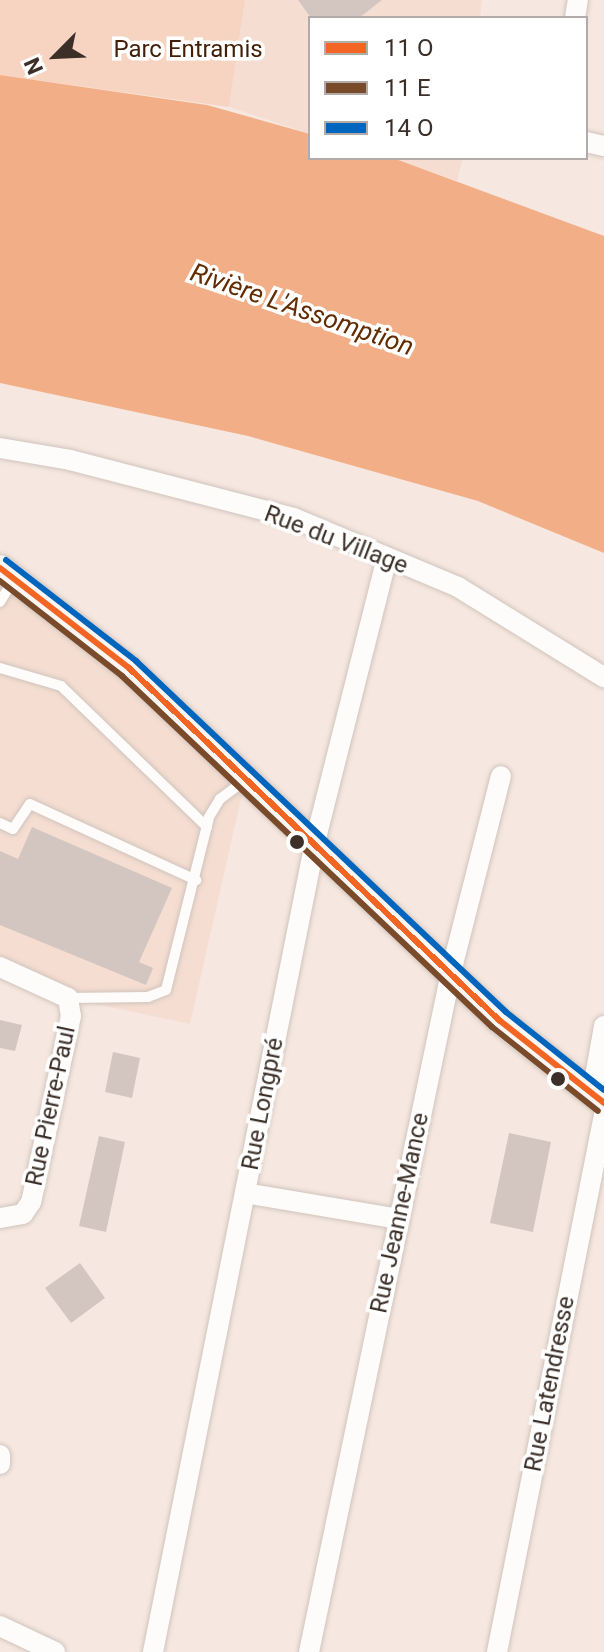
<!DOCTYPE html>
<meta charset="utf-8">
<style>
body{margin:0}
#map{position:relative;width:604px;height:1652px;overflow:hidden;background:#f6e8e0;font-family:Roboto,sans-serif}
div>[style]{position:absolute}
[style*='--x']{left:calc(var(--x)*1px);top:calc(var(--y)*1px);width:calc(var(--w)*1px);rotate:calc(var(--a)*1deg)}
.built>*{inset:0;background:#f5ddd1}
.green>*{inset:0;background:#f6d4c1}
.water>*{inset:0;background:#f2af87}
.building>*{inset:0;background:#d3c6c0}
.roads{filter:drop-shadow(0 0 2px #d0c4bd) drop-shadow(0 0 2px #d0c4bd)}
.service>*{height:10px;margin:-5px;padding:0 5px;transform-origin:5px;border-radius:5px;background:#fefcfa}
.minor>*{height:20px;margin:-10px;padding:0 10px;transform-origin:10px;border-radius:10px;background:#fefcfa}
.secondary>*{height:26px;margin:-13px;padding:0 13px;transform-origin:13px;border-radius:13px;background:#faf6f4}
.bus-1>*{height:6px;margin:-3px;padding:0 3px;transform-origin:3px;border-radius:3px;background:#f26522}
.bus-2>*{height:6px;margin:-3px;padding:0 3px;transform-origin:3px;border-radius:3px;background:#7a4b2a}
.bus-3>*{height:6px;margin:-3px;padding:0 3px;transform-origin:3px;border-radius:3px;background:#0065bd}
.dots>*{width:22px;height:22px;translate:-50% -50%;box-sizing:border-box;border:4px solid #fff;border-radius:50%}
span{translate:-50% -50%;white-space:nowrap;text-align:center;line-height:1.15;-webkit-text-stroke:7px #fff;paint-order:stroke}
.park-label{font-size:24px;color:#421f08}
.street-label{font-size:24px;color:#3b2f28}
.water-label{font-size:26px;color:#632b00;font-style:italic}
.legend{position:absolute;left:308px;top:16px;width:280px;height:144px;box-sizing:border-box;background:#fff;border:2px solid #b1aca9;margin:0;padding:10px 14px;list-style:none;font-size:24px;color:#3b2f28}
.legend li{display:flex;align-items:center;gap:16px;height:40px}
.legend b{width:40px;border:2px solid #b1aca9}
.north{position:absolute;left:16px;top:16px;width:80px;height:80px;-webkit-text-stroke:6px #fff;paint-order:stroke;rotate:246deg;font-size:22px;font-weight:700;line-height:32px;text-align:center;color:#3b2f28}
.north::after{content:'';display:block;margin:auto;width:28px;height:36px;background:#3b2f28;clip-path:polygon(50% 0,100% 100%,50% 72%,0 100%)}
</style>
<div id="map">
<div class="built">
<div style="clip-path:polygon(245px 0,482px 0,480px 18px,310px 18px,310px 134px,229px 107px)"></div>
<div style="clip-path:polygon(393px 158px,463px 158px,457px 181px)"></div>
<div style="clip-path:polygon(0 568px,129px 668px,243px 790px,190px 1024px,68px 998px,0 967px)"></div>
</div>
<div class="green">
<div style="clip-path:polygon(0 0,245px 0,229px 107px,0 75px)"></div>
</div>
<div class="water">
<div style="clip-path:polygon(0 75px,207px 105px,310px 134px,310px 158px,393px 158px,604px 236px,604px 553px,478px 501px,248px 436px,0 383px)"></div>
</div>
<div class="building">
<div style="clip-path:polygon(298px 0,382px 0,359px 18px,311px 18px)"></div>
<div style="clip-path:polygon(32px 827px,172px 888px,139px 962px,153px 968px,146px 985px,0 925px,0 851px,18px 859px)"></div>
<div style="clip-path:polygon(0 1020px,22px 1025px,15px 1051px,0 1048px)"></div>
<div style="clip-path:polygon(113px 1052px,140px 1058px,132px 1098px,105px 1092px)"></div>
<div style="clip-path:polygon(509px 1133px,551px 1142px,533px 1232px,490px 1223px)"></div>
<div style="clip-path:polygon(99px 1136px,125px 1142px,106px 1232px,79px 1226px)"></div>
<div style="clip-path:polygon(80px 1263px,105px 1298px,71px 1323px,45px 1288px)"></div>
</div>
<div class="roads">
<div class="service">
<div style="--x:0;--y:602;--w:26;--a:-59"></div>
<div style="--x:0;--y:668;--w:64;--a:16.4"></div>
<div style="--x:61;--y:686;--w:203;--a:44"></div>
<div style="--x:0;--y:823;--w:14;--a:25"></div>
<div style="--x:13;--y:829;--w:30;--a:-56"></div>
<div style="--x:30;--y:804;--w:183;--a:24.6"></div>
<div style="--x:68;--y:998;--w:80;--a:-0.7"></div>
<div style="--x:148;--y:997;--w:19;--a:-21"></div>
<div style="--x:166;--y:990;--w:178;--a:-76"></div>
<div style="--x:209;--y:817;--w:21;--a:-59"></div>
<div style="--x:220;--y:799;--w:30;--a:-37"></div>
</div>
<div class="minor">
<div style="--x:575;--y:18;--w:18;--a:-81"></div>
<div style="--x:586;--y:142;--w:18;--a:13"></div>
<div style="--x:0;--y:448;--w:71;--a:9.7"></div>
<div style="--x:70;--y:460;--w:231;--a:14.5"></div>
<div style="--x:294;--y:518;--w:178;--a:22.8"></div>
<div style="--x:458;--y:587;--w:172;--a:31.7"></div>
<div style="--x:0;--y:967;--w:75;--a:24.5"></div>
<div style="--x:68;--y:998;--w:18;--a:81"></div>
<div style="--x:71;--y:1016;--w:190;--a:102.1"></div>
<div style="--x:31;--y:1202;--w:14;--a:124"></div>
<div style="--x:23;--y:1214;--w:23;--a:170"></div>
<div style="--x:592;--y:1093;--w:68;--a:-79.8"></div>
<div style="--x:245;--y:1193;--w:156;--a:9.6"></div>
<div style="--x:0;--y:1455;--w:9;--a:90"></div>
<div style="--x:0;--y:1626;--w:61;--a:25.3"></div>
<div style="--x:153;--y:1652;--w:826;--a:-78.69"></div>
<div style="--x:315;--y:842;--w:293;--a:-75.8"></div>
<div style="--x:309;--y:1652;--w:695;--a:-78.2"></div>
<div style="--x:451;--y:972;--w:202;--a:-75.7"></div>
<div style="--x:497;--y:1652;--w:548;--a:-78.73"></div>
</div>
<div class="secondary">
<div style="--x:0;--y:568;--w:163;--a:37.8"></div>
<div style="--x:129;--y:668;--w:511;--a:43.57"></div>
<div style="--x:499;--y:1020;--w:134;--a:38.3"></div>
</div>
</div>
<div class="bus-1">
<div style="--x:0;--y:568;--w:163;--a:37.8"></div>
<div style="--x:129;--y:668;--w:511;--a:43.57"></div>
<div style="--x:499;--y:1020;--w:134;--a:38.3"></div>
</div>
<div class="bus-2">
<div style="--x:0;--y:581;--w:155;--a:37.9"></div>
<div style="--x:122;--y:676;--w:510;--a:43.49"></div>
<div style="--x:492;--y:1027;--w:135;--a:38.4"></div>
</div>
<div class="bus-3">
<div style="--x:6;--y:560;--w:165;--a:37.8"></div>
<div style="--x:136;--y:661;--w:510;--a:43.49"></div>
<div style="--x:506;--y:1012;--w:125;--a:38.5"></div>
</div>
<div class="dots">
<div style="left:297px;top:842px;background:#3b2f28"></div>
<div style="left:558px;top:1079px;background:#3b2f28"></div>
</div>
<div class="park-label">
<span style="left:188px;top:50px">Parc Entramis</span>
</div>
<div class="street-label">
<span style="left:336px;top:540px;rotate:21deg">Rue du Village</span>
<span style="left:263px;top:1104px;rotate:-79deg">Rue Longpré</span>
<span style="left:51px;top:1106px;rotate:-78deg">Rue Pierre-Paul</span>
<span style="left:400px;top:1213px;rotate:-78deg">Rue Jeanne-Mance</span>
<span style="left:550px;top:1384px;rotate:-79deg">Rue Latendresse</span>
</div>
<div class="water-label">
<span style="left:302px;top:310px;rotate:19deg">Rivière L'Assomption</span>
</div>
<ul class="legend">
<li><b style="height:10px;background:#f26522"></b>11 O</li>
<li><b style="height:10px;background:#7a4b2a"></b>11 E</li>
<li><b style="height:10px;background:#0065bd"></b>14 O</li>
</ul>
<div class="north">N</div>
</div>
